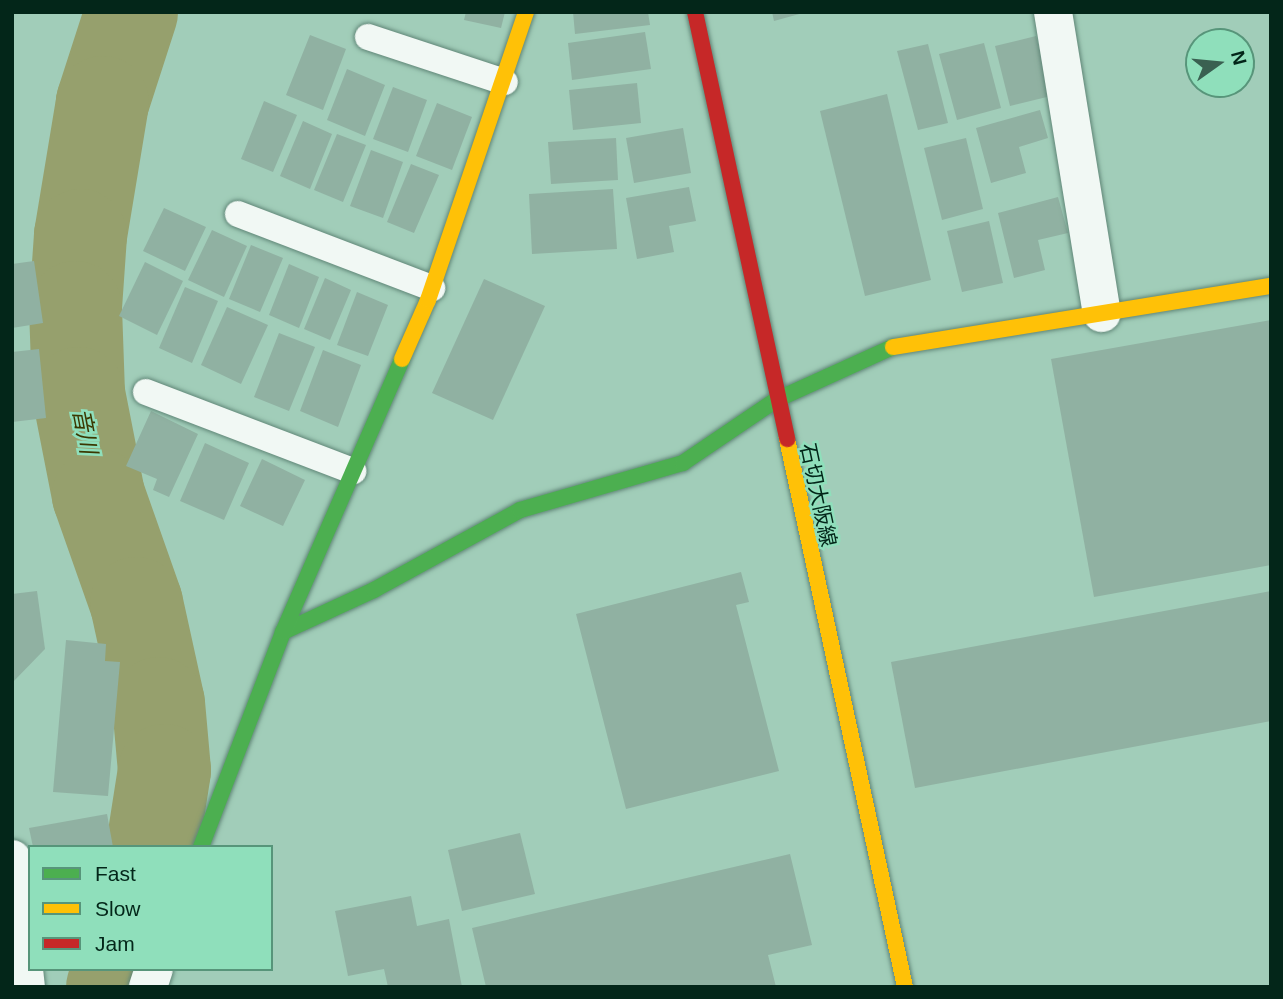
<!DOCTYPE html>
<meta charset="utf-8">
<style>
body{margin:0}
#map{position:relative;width:1283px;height:999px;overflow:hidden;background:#a1cdb9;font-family:Arial,"Noto Sans JP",sans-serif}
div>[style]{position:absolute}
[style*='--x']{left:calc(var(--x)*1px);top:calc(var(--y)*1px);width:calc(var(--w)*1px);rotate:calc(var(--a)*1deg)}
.river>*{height:93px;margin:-46.5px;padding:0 46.5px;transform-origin:46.5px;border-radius:46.5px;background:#96a06d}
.building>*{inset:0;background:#90b1a2}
.roads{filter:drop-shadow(0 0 2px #608677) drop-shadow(0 0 2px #608677)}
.lane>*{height:26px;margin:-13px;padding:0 13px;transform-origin:13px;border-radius:13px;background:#f1f8f4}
.street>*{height:38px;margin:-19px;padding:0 19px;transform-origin:19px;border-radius:19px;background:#f1f8f4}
.fast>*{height:16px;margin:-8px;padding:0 8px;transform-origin:8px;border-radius:8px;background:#4caf50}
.slow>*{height:16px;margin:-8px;padding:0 8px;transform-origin:8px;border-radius:8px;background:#ffc107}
.jam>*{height:16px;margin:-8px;padding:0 8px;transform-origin:8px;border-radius:8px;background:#c62828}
span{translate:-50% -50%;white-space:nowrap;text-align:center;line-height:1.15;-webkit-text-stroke:5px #8fdfbb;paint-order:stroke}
.street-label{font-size:21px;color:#032619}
.water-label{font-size:23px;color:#3b3701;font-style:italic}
.frame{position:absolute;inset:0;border:14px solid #032619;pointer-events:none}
.legend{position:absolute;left:28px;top:845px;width:245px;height:126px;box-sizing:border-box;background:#8fdfbb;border:2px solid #57957a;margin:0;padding:9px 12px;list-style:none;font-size:21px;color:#032619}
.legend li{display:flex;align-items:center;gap:14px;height:35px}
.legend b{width:35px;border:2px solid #57957a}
.north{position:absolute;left:1185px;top:28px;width:70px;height:70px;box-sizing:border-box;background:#8fdfbb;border:2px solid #57957a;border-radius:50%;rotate:75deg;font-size:19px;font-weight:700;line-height:28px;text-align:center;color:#032619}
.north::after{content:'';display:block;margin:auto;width:24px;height:32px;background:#3a6051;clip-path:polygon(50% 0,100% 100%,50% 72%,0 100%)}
</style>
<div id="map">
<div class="river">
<div style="--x:131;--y:12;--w:95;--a:107.9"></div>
<div style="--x:102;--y:102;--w:135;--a:99.4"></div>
<div style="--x:80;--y:235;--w:72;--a:94"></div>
<div style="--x:75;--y:307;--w:86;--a:88"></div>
<div style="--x:78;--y:393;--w:104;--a:78.9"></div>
<div style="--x:98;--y:495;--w:114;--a:70.6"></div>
<div style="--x:136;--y:603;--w:102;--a:77.6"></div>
<div style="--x:158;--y:703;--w:67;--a:84.9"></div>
<div style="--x:164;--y:770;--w:78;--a:98.9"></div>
<div style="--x:112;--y:987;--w:19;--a:-74"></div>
</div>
<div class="building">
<div style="clip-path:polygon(466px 12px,505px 12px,501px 28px,464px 20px)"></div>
<div style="clip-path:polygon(573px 12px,648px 12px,650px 25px,575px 34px)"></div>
<div style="clip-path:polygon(772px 12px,803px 12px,803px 13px,774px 21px)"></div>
<div style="clip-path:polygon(645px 32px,651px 69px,572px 80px,568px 43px)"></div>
<div style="clip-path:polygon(310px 35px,346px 49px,323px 110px,286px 95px)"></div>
<div style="clip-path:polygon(1036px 36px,1051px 96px,1010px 106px,995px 46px)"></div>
<div style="clip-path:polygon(984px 43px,1001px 108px,957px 120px,939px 54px)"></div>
<div style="clip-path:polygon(928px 44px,948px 123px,918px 130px,897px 51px)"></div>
<div style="clip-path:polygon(347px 69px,385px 85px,365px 136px,327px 120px)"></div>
<div style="clip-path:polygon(637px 83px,641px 123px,573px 130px,569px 90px)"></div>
<div style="clip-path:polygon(393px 87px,427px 100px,408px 152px,373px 139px)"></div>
<div style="clip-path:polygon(887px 94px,931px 280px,865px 296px,820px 111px)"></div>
<div style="clip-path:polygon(264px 101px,297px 115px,273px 172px,241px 159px)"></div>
<div style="clip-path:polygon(437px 103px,472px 117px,452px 170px,416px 156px)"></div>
<div style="clip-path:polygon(1040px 110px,1048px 138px,1019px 147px,1026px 173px,991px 183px,976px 128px)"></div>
<div style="clip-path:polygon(303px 121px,332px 134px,310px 189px,280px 176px)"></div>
<div style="clip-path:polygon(683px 128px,691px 173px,634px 183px,626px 138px)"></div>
<div style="clip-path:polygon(337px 134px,366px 145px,343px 202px,314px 190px)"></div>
<div style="clip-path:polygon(616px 138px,618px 180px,551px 184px,548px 142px)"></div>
<div style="clip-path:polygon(966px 138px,983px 209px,942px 220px,924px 148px)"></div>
<div style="clip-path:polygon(371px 150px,403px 162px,383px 218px,350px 206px)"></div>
<div style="clip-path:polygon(411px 164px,439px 175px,414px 233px,387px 222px)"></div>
<div style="clip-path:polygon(689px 187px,696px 221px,669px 226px,674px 252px,637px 259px,626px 198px)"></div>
<div style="clip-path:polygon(613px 189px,617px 249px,532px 254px,529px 194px)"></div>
<div style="clip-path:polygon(1058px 197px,1068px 233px,1038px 240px,1045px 270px,1014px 278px,998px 213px)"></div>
<div style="clip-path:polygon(164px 208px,206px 227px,185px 271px,143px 251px)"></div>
<div style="clip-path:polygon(989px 221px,1003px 283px,962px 292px,947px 231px)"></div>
<div style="clip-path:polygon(212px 230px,247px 246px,224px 297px,188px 280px)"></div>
<div style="clip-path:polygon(251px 245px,283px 258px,260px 312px,229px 299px)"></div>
<div style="clip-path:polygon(34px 261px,43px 323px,12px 328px,12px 264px)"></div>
<div style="clip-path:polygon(145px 262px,183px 281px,157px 335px,119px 316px)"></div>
<div style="clip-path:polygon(289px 264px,319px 277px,299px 328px,269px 315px)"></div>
<div style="clip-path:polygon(325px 278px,351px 290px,330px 340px,304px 329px)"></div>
<div style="clip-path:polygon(484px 279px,545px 306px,493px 420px,432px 393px)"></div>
<div style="clip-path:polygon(185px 287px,218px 301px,192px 363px,159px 348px)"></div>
<div style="clip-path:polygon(357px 292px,388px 305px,368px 356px,337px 345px)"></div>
<div style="clip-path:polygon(227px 307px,268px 325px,241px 384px,201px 365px)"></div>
<div style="clip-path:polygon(1271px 320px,1271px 565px,1094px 597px,1051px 359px)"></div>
<div style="clip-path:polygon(279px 333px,315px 347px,289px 411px,254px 397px)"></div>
<div style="clip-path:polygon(39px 349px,46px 418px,12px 422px,12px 352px)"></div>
<div style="clip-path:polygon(323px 350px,361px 365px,338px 427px,300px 411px)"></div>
<div style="clip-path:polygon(151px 411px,198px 434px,169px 497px,153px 490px,157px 479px,126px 466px)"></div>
<div style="clip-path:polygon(205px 443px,249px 463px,224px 520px,180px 501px)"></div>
<div style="clip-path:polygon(262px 459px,305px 480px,283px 526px,240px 506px)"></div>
<div style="clip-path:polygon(741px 572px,749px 602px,736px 605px,779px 771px,626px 809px,576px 614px)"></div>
<div style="clip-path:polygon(37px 591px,45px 649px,12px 683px,12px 594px)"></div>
<div style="clip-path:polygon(1271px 591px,1271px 721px,915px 788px,891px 662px)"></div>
<div style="clip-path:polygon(66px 640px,106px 644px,105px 661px,120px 662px,108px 796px,53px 792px)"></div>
<div style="clip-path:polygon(107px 814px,113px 847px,33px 847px,29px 828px)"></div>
<div style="clip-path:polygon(520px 833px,535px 894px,462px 911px,448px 850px)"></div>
<div style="clip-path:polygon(790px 854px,812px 945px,768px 955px,776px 987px,486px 987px,472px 928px)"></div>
<div style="clip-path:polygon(411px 896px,417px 926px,449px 919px,462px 987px,388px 987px,384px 969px,348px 976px,335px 911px)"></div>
</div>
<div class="roads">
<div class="lane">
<div style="--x:368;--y:37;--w:144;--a:18.2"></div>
<div style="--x:238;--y:214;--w:208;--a:20.9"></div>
<div style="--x:146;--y:392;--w:222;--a:20.9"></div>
</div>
<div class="street">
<div style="--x:1053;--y:12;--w:305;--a:80.8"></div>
<div style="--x:12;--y:859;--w:129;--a:83.8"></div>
<div style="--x:148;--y:987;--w:19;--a:-72"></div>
</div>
<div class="fast">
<div style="--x:283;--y:632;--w:100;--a:-24.8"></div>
<div style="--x:374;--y:590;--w:166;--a:-28.7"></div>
<div style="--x:520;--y:510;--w:170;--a:-16.1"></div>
<div style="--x:683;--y:463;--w:112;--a:-34.1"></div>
<div style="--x:776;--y:400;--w:128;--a:-24.4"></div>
<div style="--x:201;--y:847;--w:230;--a:-69.1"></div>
<div style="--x:283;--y:632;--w:298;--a:-66.4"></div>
</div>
<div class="slow">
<div style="--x:893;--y:347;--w:383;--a:-9.2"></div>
<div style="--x:402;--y:359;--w:64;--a:-66.2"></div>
<div style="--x:428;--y:300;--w:304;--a:-71.2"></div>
<div style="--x:787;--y:439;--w:561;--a:77.85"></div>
</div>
<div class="jam">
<div style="--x:695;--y:12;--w:437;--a:77.8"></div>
</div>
</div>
<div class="street-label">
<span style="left:818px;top:495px;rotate:78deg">石切大阪線</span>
</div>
<div class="water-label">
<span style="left:85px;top:431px;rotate:79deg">音川</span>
</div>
<div class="frame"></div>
<ul class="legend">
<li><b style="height:9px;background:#4caf50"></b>Fast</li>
<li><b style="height:9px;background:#ffc107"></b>Slow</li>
<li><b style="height:9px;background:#c62828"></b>Jam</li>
</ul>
<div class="north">N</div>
</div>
